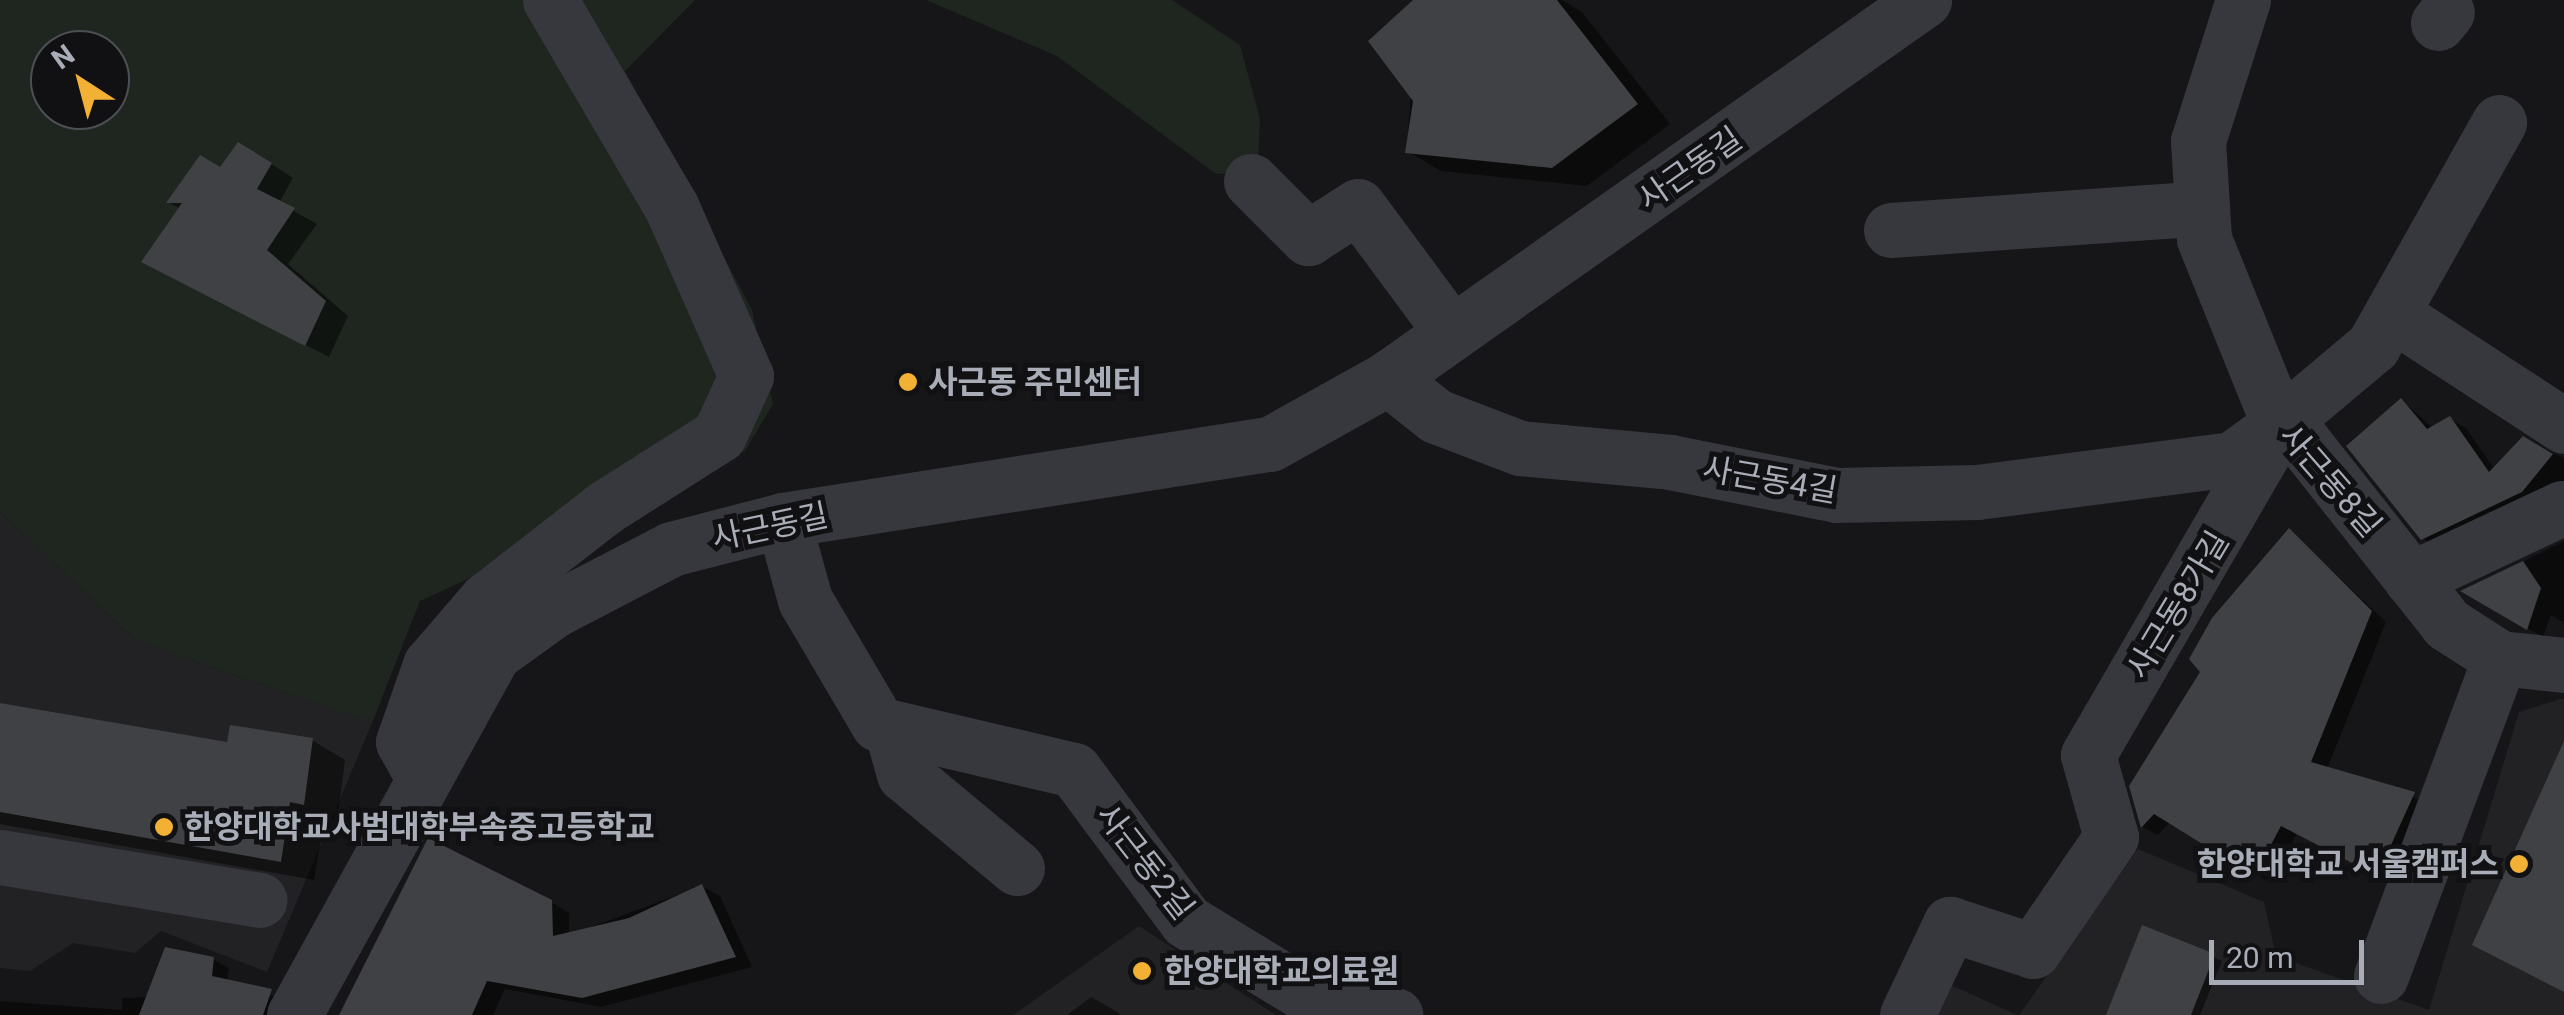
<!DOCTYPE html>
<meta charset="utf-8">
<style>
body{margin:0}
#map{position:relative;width:2564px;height:1015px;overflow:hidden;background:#161618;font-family:Roboto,"Noto Sans KR",sans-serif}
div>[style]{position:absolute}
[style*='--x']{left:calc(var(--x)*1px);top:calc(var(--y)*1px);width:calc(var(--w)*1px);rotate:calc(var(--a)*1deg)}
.built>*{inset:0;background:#222225}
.green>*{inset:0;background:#1e261f}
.shadow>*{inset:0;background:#0007}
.building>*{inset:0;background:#404145}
.minor>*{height:55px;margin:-27.5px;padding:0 27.5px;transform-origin:27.5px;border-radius:27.5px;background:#37383d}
.dots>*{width:28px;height:28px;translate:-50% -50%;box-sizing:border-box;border:5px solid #111113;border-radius:50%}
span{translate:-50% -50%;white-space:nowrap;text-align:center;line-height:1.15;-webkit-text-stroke:10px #111113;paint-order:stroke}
.street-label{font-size:32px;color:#a8adb8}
.poi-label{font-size:32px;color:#a8adb8;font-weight:700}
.left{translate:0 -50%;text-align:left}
.right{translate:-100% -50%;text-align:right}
.north{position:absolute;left:30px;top:30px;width:100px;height:100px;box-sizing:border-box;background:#111113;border:2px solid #4d4f55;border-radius:50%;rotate:324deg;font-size:28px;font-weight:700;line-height:40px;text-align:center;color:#a8adb8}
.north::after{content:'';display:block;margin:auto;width:35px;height:45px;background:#f2b134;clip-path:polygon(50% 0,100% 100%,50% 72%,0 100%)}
.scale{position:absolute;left:2209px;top:940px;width:155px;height:45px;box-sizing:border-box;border:5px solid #a8adb8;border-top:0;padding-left:12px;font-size:30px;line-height:35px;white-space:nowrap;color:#a8adb8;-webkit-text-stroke:8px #111113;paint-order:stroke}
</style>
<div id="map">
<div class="built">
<div style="clip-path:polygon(0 512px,137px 641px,372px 723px,267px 972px,161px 931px,135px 953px,73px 943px,30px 971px,0 968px)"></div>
<div style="clip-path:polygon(2564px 698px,2564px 1015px,2019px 1015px,2138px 849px,2264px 902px,2276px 956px,2429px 1010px,2519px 712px)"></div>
<div style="clip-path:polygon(1139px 926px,1276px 1015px,1013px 1015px)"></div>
<div style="clip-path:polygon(1951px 985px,2017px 1015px,1936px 1015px)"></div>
</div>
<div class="green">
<div style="clip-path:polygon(evenodd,0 0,695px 0,625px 71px,752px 310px,773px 404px,745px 451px,420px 601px,372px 723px,137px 641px,0 512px,0 0,50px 50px,110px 50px,110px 110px,50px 110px,50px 50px)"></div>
<div style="clip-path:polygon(926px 0,1172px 0,1240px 45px,1260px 119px,1258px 171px,1216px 174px,1057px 56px)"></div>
</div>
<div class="shadow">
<div style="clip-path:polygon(1417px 0,1562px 0,1582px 12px,1670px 124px,1587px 186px,1441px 171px,1407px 151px)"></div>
<div style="clip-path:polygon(262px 158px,293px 178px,279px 203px,317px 224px,288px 264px,348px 316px,329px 357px,167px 274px,181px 209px,169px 203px,221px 170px)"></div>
<div style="clip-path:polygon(2402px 401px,2433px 428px,2450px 419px,2466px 428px,2495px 470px,2523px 439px,2564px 458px,2564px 489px,2439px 548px,2422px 538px)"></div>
<div style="clip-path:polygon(2290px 531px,2386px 622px,2327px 769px,2430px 803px,2393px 882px,2297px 833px,2271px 883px,2170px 822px,2158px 835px,2143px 827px,2132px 786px)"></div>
<div style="clip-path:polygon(2564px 541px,2564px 623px,2551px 615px,2543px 637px,2465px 591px)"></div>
<div style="clip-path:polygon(0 705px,229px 745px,312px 740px,345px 760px,337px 822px,324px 820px,314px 880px,0 824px)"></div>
<div style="clip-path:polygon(702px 886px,720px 896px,752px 967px,601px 1007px,505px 989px,493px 1015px,347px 1015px,551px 902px,569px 913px,569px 935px)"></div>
<div style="clip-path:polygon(2143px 928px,2222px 961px,2200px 1015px,2109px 1015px)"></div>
<div style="clip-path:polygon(214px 960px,229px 968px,227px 982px,282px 999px,275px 1015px,0 1015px,0 1001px,122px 1010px,122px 998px,149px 997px)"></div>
<div style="clip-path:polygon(1091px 997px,1119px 1013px,1120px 1015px,1067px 1015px)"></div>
</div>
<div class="building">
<div style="clip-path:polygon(1413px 0,1557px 0,1638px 104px,1552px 168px,1405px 153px,1413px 101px,1368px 41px)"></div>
<div style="clip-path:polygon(238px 142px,272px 163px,257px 189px,295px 208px,267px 250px,326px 301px,305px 346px,141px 262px,182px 203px,166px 203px,200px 155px,220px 167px)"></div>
<div style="clip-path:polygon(2401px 398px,2427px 429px,2450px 416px,2489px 472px,2523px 436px,2553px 454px,2522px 492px,2421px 540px,2346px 446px)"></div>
<div style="clip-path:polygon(2289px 528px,2372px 611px,2311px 762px,2415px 792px,2377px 876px,2281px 826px,2254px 876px,2154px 814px,2141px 828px,2129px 786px,2200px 672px,2189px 659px,2212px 618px)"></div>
<div style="clip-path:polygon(2523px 561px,2541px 588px,2527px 630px,2460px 591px)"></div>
<div style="clip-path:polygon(0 703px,227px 742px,230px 725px,313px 738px,304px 805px,290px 802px,281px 862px,0 812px)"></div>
<div style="clip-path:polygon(2564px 741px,2564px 992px,2472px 945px)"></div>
<div style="clip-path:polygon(428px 838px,552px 900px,553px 936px,629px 918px,702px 884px,736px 957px,582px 998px,487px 981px,472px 1015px,339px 1015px)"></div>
<div style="clip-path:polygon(2142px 925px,2215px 954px,2191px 1015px,2106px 1015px)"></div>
<div style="clip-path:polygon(165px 947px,214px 957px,212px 976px,272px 989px,263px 1015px,139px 1015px)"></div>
</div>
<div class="minor">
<div style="--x:2243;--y:0;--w:148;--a:107.7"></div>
<div style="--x:2198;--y:141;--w:98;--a:86.5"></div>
<div style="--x:2204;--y:239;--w:201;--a:68"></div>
<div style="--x:2279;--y:425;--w:32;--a:36"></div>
<div style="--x:2305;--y:444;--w:229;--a:51.7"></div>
<div style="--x:2447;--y:624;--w:63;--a:32.7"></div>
<div style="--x:2500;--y:658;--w:64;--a:6.2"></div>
<div style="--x:2438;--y:23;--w:14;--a:-51"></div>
<div style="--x:1251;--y:181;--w:81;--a:45"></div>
<div style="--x:1308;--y:238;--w:59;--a:-32.6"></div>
<div style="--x:1358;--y:206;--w:158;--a:53.5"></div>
<div style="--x:1891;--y:230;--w:312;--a:-4"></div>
<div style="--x:2394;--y:315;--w:203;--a:33.1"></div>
<div style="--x:1388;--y:378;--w:61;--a:38.4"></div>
<div style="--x:1436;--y:416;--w:90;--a:20.9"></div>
<div style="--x:1520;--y:448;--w:151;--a:5.3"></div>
<div style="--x:1670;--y:462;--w:169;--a:11.2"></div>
<div style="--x:1836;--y:495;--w:141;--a:-1.2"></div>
<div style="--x:1977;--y:492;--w:257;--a:-7.4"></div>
<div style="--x:2232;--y:459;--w:58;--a:-35.9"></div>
<div style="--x:783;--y:520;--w:83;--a:74.6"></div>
<div style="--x:805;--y:600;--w:144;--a:59.5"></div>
<div style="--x:878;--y:724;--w:201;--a:13.2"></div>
<div style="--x:1074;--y:770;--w:188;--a:53.4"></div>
<div style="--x:1186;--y:921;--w:150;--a:31.4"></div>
<div style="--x:1314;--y:999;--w:83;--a:11.2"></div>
<div style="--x:2411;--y:579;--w:167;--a:-25.2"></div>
<div style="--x:891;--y:728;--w:48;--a:74.2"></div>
<div style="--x:904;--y:774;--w:147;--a:39.8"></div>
<div style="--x:422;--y:776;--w:39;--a:-119"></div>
<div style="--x:403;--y:742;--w:82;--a:-70.7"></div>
<div style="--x:430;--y:665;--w:86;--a:-49.3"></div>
<div style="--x:486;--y:600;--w:150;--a:-37.9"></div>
<div style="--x:604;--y:508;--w:136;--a:-32.4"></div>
<div style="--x:719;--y:435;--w:65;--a:-65.4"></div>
<div style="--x:746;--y:376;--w:184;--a:-113.8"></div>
<div style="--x:672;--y:208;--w:241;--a:-120.4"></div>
<div style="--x:0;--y:857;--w:263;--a:9.4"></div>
<div style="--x:2381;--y:976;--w:340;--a:-69.5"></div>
<div style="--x:294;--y:1015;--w:412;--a:-61.1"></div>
<div style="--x:493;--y:654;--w:75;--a:-35.8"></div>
<div style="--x:554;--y:610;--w:132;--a:-27.5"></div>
<div style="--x:671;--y:549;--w:116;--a:-14.5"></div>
<div style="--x:783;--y:520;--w:493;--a:-8.9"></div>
<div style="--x:1270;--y:444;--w:135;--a:-29.2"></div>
<div style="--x:1388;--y:378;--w:656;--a:-35.19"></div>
<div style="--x:1907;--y:1015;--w:101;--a:-64.7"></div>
<div style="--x:1950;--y:924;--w:87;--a:18"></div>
<div style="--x:2033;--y:951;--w:138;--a:-55.6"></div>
<div style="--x:2111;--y:837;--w:85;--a:-105.7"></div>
<div style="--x:2088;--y:755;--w:381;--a:-59.9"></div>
<div style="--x:2279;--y:425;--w:123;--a:-40"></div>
<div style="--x:2373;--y:346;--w:257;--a:-60.6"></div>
</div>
<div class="dots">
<div style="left:908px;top:382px;background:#f2b134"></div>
<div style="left:164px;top:827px;background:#f2b134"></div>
<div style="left:2519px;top:864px;background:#f2b134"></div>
<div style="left:1142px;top:971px;background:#f2b134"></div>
</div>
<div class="street-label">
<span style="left:1690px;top:169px;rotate:-35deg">사근동길</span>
<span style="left:1770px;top:480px;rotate:10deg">사근동4길</span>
<span style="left:2330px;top:481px;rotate:49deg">사근동8길</span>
<span style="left:770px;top:527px;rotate:-12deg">사근동길</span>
<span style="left:2178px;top:605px;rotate:-59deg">사근동8가길</span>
<span style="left:1145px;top:862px;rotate:52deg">사근동2길</span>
</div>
<div class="poi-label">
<span class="left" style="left:928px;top:382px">사근동 주민센터</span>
<span class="left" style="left:184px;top:827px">한양대학교사범대학부속중고등학교</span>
<span class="right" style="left:2499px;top:864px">한양대학교 서울캠퍼스</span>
<span class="left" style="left:1164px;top:971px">한양대학교의료원</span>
</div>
<div class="north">N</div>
<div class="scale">20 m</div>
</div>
